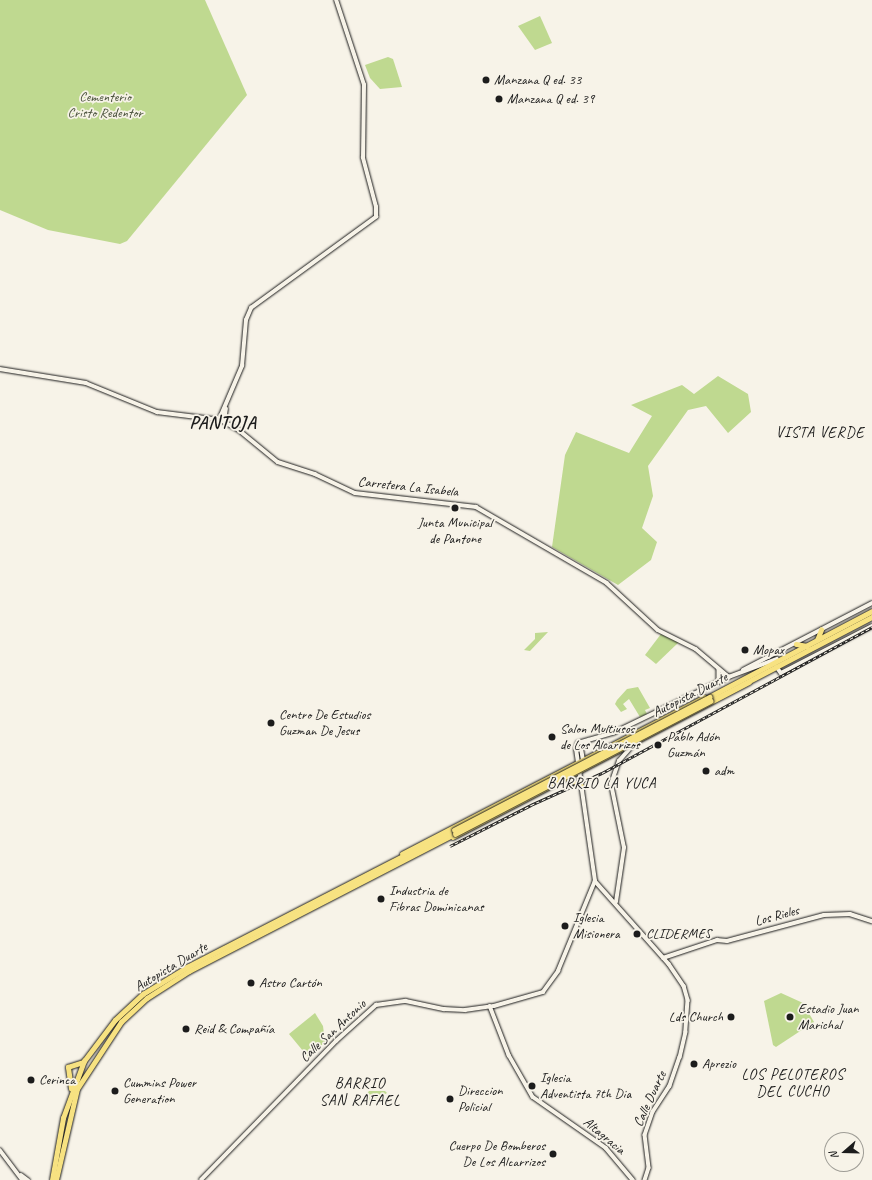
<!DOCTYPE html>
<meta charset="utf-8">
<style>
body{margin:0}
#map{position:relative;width:872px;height:1180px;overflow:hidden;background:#f7f3e8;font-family:Caveat,sans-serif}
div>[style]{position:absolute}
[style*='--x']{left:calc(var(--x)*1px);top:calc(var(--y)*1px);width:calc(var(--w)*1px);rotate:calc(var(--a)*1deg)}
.green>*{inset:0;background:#bfd990}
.roads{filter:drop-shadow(0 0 1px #1c1c1c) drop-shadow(0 0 1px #1c1c1c)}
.secondary>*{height:3.5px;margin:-1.75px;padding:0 1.75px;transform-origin:1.75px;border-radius:1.75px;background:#f7f3e8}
.primary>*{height:4px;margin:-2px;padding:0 2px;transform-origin:2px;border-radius:2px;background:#f7e281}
.highway>*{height:4.5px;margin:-2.25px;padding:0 2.25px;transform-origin:2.25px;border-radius:2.25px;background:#f7e281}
.rail>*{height:2.5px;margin-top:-1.25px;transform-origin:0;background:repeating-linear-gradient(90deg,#f7f3e8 0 3px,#1c1c1c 0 6px);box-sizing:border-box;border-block:1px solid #1c1c1c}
.bridges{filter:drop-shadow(0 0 1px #1c1c1c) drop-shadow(0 0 1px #1c1c1c)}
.highway-bridge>*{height:4.5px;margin:-2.25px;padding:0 2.25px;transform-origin:2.25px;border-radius:2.25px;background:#f7e281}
.dots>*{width:11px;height:11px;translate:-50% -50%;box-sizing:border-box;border:2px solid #f7f3e8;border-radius:50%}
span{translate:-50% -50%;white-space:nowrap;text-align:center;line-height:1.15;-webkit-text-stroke:3.5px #f7f3e8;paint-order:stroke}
.poi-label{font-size:14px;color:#1c1c1c}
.left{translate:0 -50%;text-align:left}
.right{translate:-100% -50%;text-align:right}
.park-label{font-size:14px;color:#4d553f}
.street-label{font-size:14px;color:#1c1c1c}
.neighbourhood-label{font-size:15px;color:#1c1c1c;letter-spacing:1px}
.district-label{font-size:18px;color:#1c1c1c;font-weight:700;letter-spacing:1px}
.north{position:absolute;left:824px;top:1132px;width:40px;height:40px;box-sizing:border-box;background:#f7f3e8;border:1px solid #9f9d96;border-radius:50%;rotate:250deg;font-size:11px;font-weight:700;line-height:16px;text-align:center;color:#1c1c1c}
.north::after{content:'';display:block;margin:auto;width:14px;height:18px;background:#1c1c1c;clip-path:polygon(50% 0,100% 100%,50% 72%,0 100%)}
</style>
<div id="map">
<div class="green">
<div style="clip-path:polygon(0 0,205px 0,247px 95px,127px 241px,120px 244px,48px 230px,0 210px)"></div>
<div style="clip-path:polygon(540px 16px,552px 43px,535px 50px,518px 26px)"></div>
<div style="clip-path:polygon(388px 57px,393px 59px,402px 87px,380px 89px,370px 78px,365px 65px)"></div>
<div style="clip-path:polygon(718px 376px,748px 394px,751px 412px,728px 433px,706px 406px,688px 410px,648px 466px,653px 496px,642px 528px,657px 542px,651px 560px,618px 585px,552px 547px,565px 455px,576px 432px,629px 453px,652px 416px,631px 405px,682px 385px,694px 394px)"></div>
<div style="clip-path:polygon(548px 632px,530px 651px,524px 650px,535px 639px,535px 633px)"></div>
<div style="clip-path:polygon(661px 634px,679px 642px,656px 664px,645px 655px)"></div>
<div style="clip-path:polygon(638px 687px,650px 708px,645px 710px,647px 714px,640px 717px,629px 699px,623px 704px,627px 709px,621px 712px,615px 704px,617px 700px,627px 689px)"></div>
<div style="clip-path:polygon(781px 993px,803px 1003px,814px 1022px,776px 1047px,773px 1045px,764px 1001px)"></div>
<div style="clip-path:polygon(315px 1013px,323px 1026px,325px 1042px,308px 1057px,289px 1034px)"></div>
<div style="clip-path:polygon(369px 1091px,385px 1091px,387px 1093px,370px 1102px,366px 1095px)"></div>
</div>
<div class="roads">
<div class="secondary">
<div style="--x:0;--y:369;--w:87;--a:9.2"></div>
<div style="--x:86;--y:383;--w:77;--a:22.2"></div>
<div style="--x:157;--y:412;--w:64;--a:7.1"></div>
<div style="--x:221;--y:420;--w:21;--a:29"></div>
<div style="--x:239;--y:430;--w:50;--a:39.4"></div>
<div style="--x:278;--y:462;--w:39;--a:18"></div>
<div style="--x:315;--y:474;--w:44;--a:25.4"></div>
<div style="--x:355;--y:493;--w:122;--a:6.6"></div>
<div style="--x:476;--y:507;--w:151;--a:30.1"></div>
<div style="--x:607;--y:583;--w:69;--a:42.7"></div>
<div style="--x:658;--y:630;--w:42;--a:26.6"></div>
<div style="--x:696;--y:649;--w:43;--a:40.3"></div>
<div style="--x:219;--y:420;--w:59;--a:-66.9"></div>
<div style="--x:242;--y:366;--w:46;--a:-85"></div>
<div style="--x:246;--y:320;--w:13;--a:-67"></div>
<div style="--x:251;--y:308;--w:155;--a:-36.1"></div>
<div style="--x:376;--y:217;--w:10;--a:-90"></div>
<div style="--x:376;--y:207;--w:51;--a:-104.9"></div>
<div style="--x:363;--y:158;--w:73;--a:-89.2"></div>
<div style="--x:364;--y:85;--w:89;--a:-108.2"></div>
<div style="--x:224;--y:421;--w:12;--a:-81"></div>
<div style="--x:777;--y:667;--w:7;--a:56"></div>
<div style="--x:781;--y:673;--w:102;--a:-27.3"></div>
<div style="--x:719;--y:669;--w:12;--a:90"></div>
<div style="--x:743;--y:670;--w:145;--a:-27.4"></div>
<div style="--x:583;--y:761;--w:13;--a:-99"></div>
<div style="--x:581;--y:748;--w:11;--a:-45"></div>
<div style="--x:595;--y:881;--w:111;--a:48.3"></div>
<div style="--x:669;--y:964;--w:27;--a:56"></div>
<div style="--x:684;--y:986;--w:15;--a:74"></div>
<div style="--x:688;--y:1000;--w:32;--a:94"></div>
<div style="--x:686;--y:1032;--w:26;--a:103"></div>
<div style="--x:680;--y:1057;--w:31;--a:109"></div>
<div style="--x:670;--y:1086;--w:31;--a:123"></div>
<div style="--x:653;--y:1112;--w:24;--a:109"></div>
<div style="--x:645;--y:1135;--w:33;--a:83"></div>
<div style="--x:649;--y:1168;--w:13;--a:108"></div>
<div style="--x:616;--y:902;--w:55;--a:-81.6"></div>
<div style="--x:624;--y:848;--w:65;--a:-101.5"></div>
<div style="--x:611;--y:784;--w:24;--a:-71"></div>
<div style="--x:619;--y:761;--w:21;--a:-49"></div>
<div style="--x:663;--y:958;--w:57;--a:-18.4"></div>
<div style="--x:717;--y:940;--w:10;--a:6"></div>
<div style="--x:727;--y:941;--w:100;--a:-15"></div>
<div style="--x:824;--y:915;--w:26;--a:-2"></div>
<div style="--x:850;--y:914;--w:23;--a:18"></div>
<div style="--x:490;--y:1006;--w:53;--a:68.8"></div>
<div style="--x:509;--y:1055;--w:48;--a:60.3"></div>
<div style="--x:533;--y:1097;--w:89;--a:34.9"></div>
<div style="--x:606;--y:1148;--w:42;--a:49.8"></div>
<div style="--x:0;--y:1150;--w:38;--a:53"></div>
<div style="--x:21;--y:1175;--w:9;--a:36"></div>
<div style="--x:201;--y:1180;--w:194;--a:-45.8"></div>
<div style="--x:336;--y:1041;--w:54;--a:-42"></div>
<div style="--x:376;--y:1005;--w:30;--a:-8"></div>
<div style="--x:406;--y:1001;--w:39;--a:12"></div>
<div style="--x:444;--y:1009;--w:21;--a:3"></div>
<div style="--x:465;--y:1010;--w:29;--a:-8"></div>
<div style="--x:494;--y:1006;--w:51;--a:-15.9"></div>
<div style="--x:543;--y:992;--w:26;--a:-54"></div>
<div style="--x:558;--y:971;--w:97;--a:-67.7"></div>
<div style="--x:595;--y:881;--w:133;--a:-98.2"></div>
<div style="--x:576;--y:749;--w:6;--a:-72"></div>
<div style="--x:578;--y:743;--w:36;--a:-16"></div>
<div style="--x:613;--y:733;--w:129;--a:-25.8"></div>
<div style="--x:729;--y:677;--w:51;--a:-20.6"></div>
</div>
<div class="primary">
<div style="--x:568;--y:780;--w:15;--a:23"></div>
<div style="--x:453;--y:838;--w:335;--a:-27.6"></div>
<div style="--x:402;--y:854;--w:341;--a:-27.4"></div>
</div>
<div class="highway">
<div style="--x:817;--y:640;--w:11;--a:-68"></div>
<div style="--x:796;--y:644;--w:11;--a:10"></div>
<div style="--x:709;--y:697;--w:184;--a:-27.8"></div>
<div style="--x:711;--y:701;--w:182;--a:-27.6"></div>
<div style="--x:71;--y:1089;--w:22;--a:-98"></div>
<div style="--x:68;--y:1067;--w:16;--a:-18"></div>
<div style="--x:52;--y:1180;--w:63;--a:-79.9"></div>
<div style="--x:63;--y:1118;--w:61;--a:-69.8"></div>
<div style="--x:84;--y:1061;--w:51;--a:-52.9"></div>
<div style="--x:115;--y:1020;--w:38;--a:-43"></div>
<div style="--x:143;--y:994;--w:52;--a:-31.5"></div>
<div style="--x:187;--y:967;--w:300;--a:-27.2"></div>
<div style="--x:56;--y:1180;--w:93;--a:-77"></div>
<div style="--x:77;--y:1089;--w:80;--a:-56.7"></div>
<div style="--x:121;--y:1022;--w:35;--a:-43"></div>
<div style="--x:147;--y:998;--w:50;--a:-32.7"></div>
<div style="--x:189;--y:971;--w:299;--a:-27.3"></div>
</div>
</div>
<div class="rail">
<div style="--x:450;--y:846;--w:91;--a:-26.8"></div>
<div style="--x:531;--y:805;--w:78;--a:-24.3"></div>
<div style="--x:602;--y:773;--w:307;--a:-28.4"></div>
</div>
<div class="bridges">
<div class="highway-bridge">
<div style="--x:454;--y:830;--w:288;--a:-27.5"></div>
<div style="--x:455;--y:834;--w:288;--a:-27.5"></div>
</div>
</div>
<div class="dots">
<div style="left:486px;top:80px;background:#1c1c1c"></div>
<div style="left:499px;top:99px;background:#1c1c1c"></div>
<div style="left:455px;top:508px;background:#1c1c1c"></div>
<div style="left:745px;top:650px;background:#1c1c1c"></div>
<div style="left:271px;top:723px;background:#1c1c1c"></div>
<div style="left:552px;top:737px;background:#1c1c1c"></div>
<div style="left:658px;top:745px;background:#1c1c1c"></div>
<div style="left:706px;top:771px;background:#1c1c1c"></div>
<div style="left:381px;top:899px;background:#1c1c1c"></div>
<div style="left:565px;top:926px;background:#1c1c1c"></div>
<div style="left:637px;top:934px;background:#1c1c1c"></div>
<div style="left:251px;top:983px;background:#1c1c1c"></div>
<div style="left:731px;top:1017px;background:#1c1c1c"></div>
<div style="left:790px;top:1017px;background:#1c1c1c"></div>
<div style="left:186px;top:1029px;background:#1c1c1c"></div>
<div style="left:694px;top:1064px;background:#1c1c1c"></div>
<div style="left:31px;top:1080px;background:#1c1c1c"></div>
<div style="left:532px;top:1086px;background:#1c1c1c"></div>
<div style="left:115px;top:1091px;background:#1c1c1c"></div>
<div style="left:450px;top:1099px;background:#1c1c1c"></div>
<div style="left:553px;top:1154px;background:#1c1c1c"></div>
</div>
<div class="poi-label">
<span class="left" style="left:494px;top:80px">Manzana Q ed. 33</span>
<span class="left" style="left:507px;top:99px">Manzana Q ed. 39</span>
<span style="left:455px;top:531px">Junta Municipal<br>de Pantone</span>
<span class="left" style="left:753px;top:650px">Mopax</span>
<span class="left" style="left:279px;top:723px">Centro De Estudios<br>Guzman De Jesus</span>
<span class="left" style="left:560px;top:737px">Salon Multiusos<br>de Los Alcarrizos</span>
<span class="left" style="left:667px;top:745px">Pablo Adón<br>Guzmán</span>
<span class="left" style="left:714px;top:771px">adm</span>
<span class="left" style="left:389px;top:899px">Industria de<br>Fibras Dominicanas</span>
<span class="left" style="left:573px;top:926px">Iglesia<br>Misionera</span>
<span class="left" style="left:646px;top:934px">CLIDERMES</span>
<span class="left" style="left:259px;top:983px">Astro Cartón</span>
<span class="left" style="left:798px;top:1017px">Estadio Juan<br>Marichal</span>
<span class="right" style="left:723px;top:1017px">Lds Church</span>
<span class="left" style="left:194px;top:1029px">Reid &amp; Compañía</span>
<span class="left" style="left:702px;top:1064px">Aprezio</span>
<span class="left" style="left:540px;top:1086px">Iglesia<br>Adventista 7th Dia</span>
<span class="left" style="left:39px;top:1080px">Cerinca</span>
<span class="left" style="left:123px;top:1091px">Cummins Power<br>Generation</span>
<span class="left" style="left:458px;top:1099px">Direccion<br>Policial</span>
<span class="right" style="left:545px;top:1154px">Cuerpo De Bomberos<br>De Los Alcarrizos</span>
</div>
<div class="park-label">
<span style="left:105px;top:105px">Cementerio<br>Cristo Redentor</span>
</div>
<div class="street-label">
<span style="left:408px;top:487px;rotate:6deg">Carretera La Isabela</span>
<span style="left:690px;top:695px;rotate:-27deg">Autopista Duarte</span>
<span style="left:777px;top:916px;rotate:-15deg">Los Rieles</span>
<span style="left:171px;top:967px;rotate:-31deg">Autopista Duarte</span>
<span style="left:333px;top:1031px;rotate:-43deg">Calle San Antonio</span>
<span style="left:650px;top:1099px;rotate:-65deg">Calle Duarte</span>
<span style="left:604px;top:1136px;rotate:40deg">Altagracia</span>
</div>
<div class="neighbourhood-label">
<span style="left:820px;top:433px">VISTA VERDE</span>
<span style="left:602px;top:784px">BARRIO LA YUCA</span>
<span style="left:793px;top:1083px">LOS PELOTEROS<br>DEL CUCHO</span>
<span style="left:360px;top:1092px">BARRIO<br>SAN RAFAEL</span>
</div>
<div class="district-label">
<span style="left:223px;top:422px">PANTOJA</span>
</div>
<div class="north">N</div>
</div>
